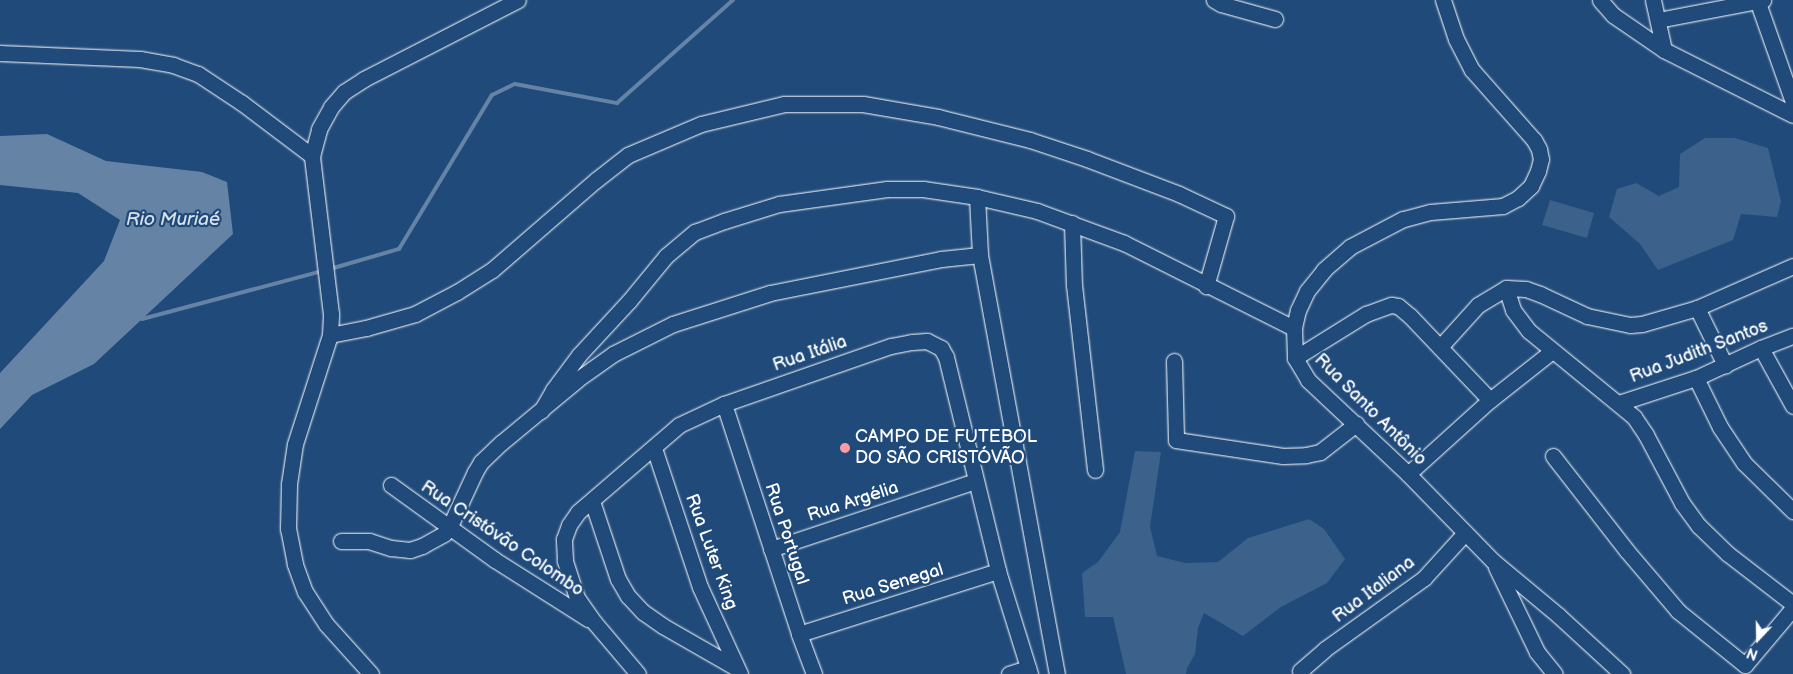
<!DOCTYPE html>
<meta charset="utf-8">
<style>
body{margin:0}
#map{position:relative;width:1793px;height:674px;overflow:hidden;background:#1f4a7a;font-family:"Balsamiq Sans",sans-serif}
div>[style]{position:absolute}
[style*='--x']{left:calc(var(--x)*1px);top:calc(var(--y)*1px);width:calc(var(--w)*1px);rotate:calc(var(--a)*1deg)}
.green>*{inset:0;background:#3c618b}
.water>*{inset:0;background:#6583a4}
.stream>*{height:4px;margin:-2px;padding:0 2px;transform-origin:2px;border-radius:2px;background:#6583a4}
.roads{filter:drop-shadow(0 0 1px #fff) drop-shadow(0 0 1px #fff)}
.minor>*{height:15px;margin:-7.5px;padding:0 7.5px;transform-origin:7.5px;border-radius:7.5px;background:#1f4a7a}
.dots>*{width:14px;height:14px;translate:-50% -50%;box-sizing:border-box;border:2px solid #1f4a7a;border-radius:50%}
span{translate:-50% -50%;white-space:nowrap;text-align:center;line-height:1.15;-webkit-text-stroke:4.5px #1f4a7a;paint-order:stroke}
.street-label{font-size:18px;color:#fff}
.poi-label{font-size:18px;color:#fff}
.left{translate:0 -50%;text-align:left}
.water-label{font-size:19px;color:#d8e0e8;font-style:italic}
.north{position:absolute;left:1733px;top:614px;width:50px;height:50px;-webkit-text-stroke:4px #1f4a7a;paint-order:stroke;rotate:201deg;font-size:14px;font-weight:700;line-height:20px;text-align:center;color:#fff}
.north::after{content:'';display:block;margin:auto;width:18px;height:22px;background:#fff;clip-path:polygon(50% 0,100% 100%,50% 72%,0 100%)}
</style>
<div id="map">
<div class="green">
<div style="clip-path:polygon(1705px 138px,1735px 138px,1768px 148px,1781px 201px,1777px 217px,1741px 214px,1733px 240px,1658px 270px,1640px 244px,1609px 217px,1617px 189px,1636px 183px,1659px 196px,1679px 187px,1680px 154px)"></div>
<div style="clip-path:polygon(1550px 200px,1594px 213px,1587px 238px,1542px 225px)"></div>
<div style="clip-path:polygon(1135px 451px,1161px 452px,1150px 527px,1157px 556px,1185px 563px,1218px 562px,1248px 538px,1309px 519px,1324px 529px,1345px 559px,1327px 583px,1281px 607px,1243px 636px,1204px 613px,1198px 628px,1195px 654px,1187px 668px,1186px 674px,1126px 674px,1113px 617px,1085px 617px,1082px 573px,1098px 562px,1120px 532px)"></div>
</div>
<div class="water">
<div style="clip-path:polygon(47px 134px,106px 161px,202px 172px,227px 182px,233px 234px,94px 364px,32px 395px,0 429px,0 373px,104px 261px,120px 220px,78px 193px,0 185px,0 136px)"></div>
</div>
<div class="stream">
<div style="--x:330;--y:269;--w:72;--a:-16.2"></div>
<div style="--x:399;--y:249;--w:180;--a:-58.9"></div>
<div style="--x:492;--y:95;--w:25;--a:-26"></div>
<div style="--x:515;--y:84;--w:104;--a:10.6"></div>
<div style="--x:617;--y:103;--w:155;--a:-41.6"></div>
<div style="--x:142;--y:319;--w:187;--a:-14.9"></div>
</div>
<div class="roads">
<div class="minor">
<div style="--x:1214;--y:0;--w:8;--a:30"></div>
<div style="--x:1221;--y:4;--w:56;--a:15.5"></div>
<div style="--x:1443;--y:0;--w:41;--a:71.6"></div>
<div style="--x:1456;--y:39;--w:35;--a:63"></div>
<div style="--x:1472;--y:70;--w:94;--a:48.5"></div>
<div style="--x:1534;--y:140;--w:10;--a:61"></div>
<div style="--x:1539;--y:149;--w:10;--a:79"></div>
<div style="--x:1541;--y:159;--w:12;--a:104"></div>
<div style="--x:1538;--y:171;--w:17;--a:115"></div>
<div style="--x:1531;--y:186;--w:18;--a:137"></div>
<div style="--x:1518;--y:198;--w:17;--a:152"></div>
<div style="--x:1503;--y:206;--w:73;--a:175.3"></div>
<div style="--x:1430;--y:212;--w:28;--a:165"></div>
<div style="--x:1403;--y:219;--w:60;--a:152.2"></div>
<div style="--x:1350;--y:247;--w:35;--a:139"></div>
<div style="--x:1324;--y:270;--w:27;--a:129"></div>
<div style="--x:1307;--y:291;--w:21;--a:115"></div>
<div style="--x:1298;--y:310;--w:18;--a:103"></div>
<div style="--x:1294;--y:328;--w:30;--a:88"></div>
<div style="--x:1295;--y:358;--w:26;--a:59"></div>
<div style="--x:1308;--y:380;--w:137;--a:43.2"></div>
<div style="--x:1408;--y:474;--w:122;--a:45.7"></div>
<div style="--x:1493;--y:561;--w:86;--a:39.8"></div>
<div style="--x:1559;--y:616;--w:86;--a:42.6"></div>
<div style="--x:1600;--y:0;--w:20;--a:49"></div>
<div style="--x:1613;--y:15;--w:62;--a:34.5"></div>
<div style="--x:1664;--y:50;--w:144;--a:26.7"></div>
<div style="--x:1653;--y:0;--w:51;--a:77.6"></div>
<div style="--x:1757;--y:0;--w:108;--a:70.6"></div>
<div style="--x:1658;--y:20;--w:107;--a:-10.8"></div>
<div style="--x:0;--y:53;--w:140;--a:2.5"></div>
<div style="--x:140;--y:59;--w:34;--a:10"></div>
<div style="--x:173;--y:65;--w:27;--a:20"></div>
<div style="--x:198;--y:74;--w:53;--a:33.4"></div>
<div style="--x:242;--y:103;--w:88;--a:37.1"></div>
<div style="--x:977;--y:197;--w:58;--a:87"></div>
<div style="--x:980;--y:255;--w:426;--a:79.6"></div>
<div style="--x:1072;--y:223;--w:62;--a:88.2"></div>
<div style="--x:1074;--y:285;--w:186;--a:83.5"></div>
<div style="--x:1506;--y:288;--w:23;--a:72"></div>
<div style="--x:1513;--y:310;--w:26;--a:53"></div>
<div style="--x:1529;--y:331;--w:136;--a:39.3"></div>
<div style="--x:1634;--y:417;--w:22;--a:56"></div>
<div style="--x:1646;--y:435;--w:77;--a:62.1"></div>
<div style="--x:1682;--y:503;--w:29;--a:54"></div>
<div style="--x:1699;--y:526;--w:40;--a:44"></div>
<div style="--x:1728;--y:554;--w:82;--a:37.6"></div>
<div style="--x:1697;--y:308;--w:64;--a:63.8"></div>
<div style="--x:330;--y:335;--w:37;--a:-11"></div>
<div style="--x:366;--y:328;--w:51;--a:-15.9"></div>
<div style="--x:415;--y:314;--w:47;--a:-27.6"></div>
<div style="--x:457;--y:292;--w:41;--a:-32.2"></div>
<div style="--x:492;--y:270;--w:138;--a:-40.9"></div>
<div style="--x:596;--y:180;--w:41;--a:-38"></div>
<div style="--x:628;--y:155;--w:79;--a:-23"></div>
<div style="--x:701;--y:124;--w:85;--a:-13.5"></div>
<div style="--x:784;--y:104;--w:79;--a:0"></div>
<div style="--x:863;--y:104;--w:76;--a:9.8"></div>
<div style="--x:938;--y:117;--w:95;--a:14"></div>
<div style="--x:1030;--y:140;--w:60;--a:18.4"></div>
<div style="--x:1087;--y:159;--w:98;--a:20.8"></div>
<div style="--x:1179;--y:194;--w:52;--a:25.1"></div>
<div style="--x:1226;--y:216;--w:73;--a:105.9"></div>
<div style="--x:1440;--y:347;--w:57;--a:-47.9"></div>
<div style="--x:1478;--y:305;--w:33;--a:-31"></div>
<div style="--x:1506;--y:288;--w:20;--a:3"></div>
<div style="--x:1526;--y:289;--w:15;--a:20"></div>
<div style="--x:1540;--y:294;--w:52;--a:25.1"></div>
<div style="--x:1587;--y:316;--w:44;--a:11.8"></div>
<div style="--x:1630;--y:325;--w:12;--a:-5"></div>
<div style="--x:1642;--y:324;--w:57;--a:-16.2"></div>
<div style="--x:1697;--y:308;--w:105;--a:-23.6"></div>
<div style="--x:1761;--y:348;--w:66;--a:61.1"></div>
<div style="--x:1295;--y:358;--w:84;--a:-31.8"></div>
<div style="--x:1366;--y:314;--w:27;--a:-20"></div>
<div style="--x:1391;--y:305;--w:7;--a:8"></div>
<div style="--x:1398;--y:306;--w:16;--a:40"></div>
<div style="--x:1410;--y:316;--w:116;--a:46.4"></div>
<div style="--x:1174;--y:361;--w:79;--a:88.5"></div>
<div style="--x:1176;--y:440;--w:108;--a:8.5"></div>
<div style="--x:1283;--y:456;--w:23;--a:-2"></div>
<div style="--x:1306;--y:455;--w:14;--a:-12"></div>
<div style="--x:1320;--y:452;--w:46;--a:-37.9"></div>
<div style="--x:1696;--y:378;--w:55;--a:63.9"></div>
<div style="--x:1720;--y:427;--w:43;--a:56.3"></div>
<div style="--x:1744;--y:463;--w:69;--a:44.4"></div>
<div style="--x:1619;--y:403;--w:81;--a:-18"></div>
<div style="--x:1696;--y:378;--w:72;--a:-24.8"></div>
<div style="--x:1761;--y:348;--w:34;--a:-21"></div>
<div style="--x:724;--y:404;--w:242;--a:71.9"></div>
<div style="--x:799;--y:634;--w:43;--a:69.4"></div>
<div style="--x:541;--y:411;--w:24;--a:-60"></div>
<div style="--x:553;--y:390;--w:44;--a:-53.4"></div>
<div style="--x:579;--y:355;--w:74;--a:-47.2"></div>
<div style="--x:629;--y:301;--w:58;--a:-50.6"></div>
<div style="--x:666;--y:256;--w:38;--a:-40"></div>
<div style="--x:695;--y:232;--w:31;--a:-21"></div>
<div style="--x:724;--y:221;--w:58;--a:-17.2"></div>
<div style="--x:779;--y:204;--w:109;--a:-7.9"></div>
<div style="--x:887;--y:189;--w:36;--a:0"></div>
<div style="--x:923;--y:189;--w:55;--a:8.4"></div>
<div style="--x:977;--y:197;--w:62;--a:13.1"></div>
<div style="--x:1037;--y:211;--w:93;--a:20.2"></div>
<div style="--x:1124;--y:243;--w:190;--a:26.6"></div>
<div style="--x:654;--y:448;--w:146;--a:71.7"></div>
<div style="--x:700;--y:587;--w:96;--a:65.3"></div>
<div style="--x:1553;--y:456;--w:120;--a:52.1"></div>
<div style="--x:1627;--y:551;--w:79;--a:49.6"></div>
<div style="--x:1678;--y:611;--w:86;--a:38.9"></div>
<div style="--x:1745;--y:665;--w:75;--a:-49.9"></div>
<div style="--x:1408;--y:474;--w:110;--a:-42.1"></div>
<div style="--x:1490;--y:400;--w:79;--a:-38.3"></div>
<div style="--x:391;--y:485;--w:128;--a:35.8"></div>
<div style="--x:495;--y:560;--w:110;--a:32.4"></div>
<div style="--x:592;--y:501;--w:82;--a:71.6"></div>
<div style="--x:618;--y:579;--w:20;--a:60"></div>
<div style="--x:628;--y:596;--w:22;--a:47"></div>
<div style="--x:643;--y:612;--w:24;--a:35"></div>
<div style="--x:663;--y:626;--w:84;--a:29.9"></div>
<div style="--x:341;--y:541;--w:28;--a:0"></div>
<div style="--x:369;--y:541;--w:23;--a:18"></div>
<div style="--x:391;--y:548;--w:19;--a:6"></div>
<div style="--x:410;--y:550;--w:13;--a:-18"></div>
<div style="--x:422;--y:546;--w:25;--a:-29"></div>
<div style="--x:444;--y:534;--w:8;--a:-50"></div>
<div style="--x:449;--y:528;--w:62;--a:-65.1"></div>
<div style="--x:475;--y:472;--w:12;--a:-59"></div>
<div style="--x:481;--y:462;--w:28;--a:-44"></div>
<div style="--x:501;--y:443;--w:100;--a:-39.7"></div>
<div style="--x:578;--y:379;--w:43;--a:-35.5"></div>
<div style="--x:613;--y:354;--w:67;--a:-26.6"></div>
<div style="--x:673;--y:324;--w:102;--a:-17.7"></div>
<div style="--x:770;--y:293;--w:174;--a:-11.2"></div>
<div style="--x:941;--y:259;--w:39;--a:-6"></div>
<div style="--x:771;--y:549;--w:215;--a:-18.4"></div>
<div style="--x:1496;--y:567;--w:94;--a:64.2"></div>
<div style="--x:1537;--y:652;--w:28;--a:51"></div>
<div style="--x:799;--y:634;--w:209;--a:-17.6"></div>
<div style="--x:1300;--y:671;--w:33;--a:-41"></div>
<div style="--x:1325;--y:649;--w:122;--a:-35.6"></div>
<div style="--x:1424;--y:578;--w:61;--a:-47.7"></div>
<div style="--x:371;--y:674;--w:67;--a:-132"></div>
<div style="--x:326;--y:624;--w:38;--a:-123"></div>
<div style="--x:305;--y:592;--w:30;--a:-110"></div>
<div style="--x:295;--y:564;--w:36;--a:-101"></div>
<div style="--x:288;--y:529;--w:45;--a:-88.7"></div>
<div style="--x:289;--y:484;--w:40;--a:-81.5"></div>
<div style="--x:295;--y:444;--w:114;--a:-72.2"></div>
<div style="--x:330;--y:335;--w:21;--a:-87"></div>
<div style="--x:331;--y:314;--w:159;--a:-96.9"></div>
<div style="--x:312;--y:156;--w:28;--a:-75"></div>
<div style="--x:319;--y:129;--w:25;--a:-61"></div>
<div style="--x:331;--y:107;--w:20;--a:-49"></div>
<div style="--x:344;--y:92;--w:24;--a:-33"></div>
<div style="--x:364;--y:79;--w:173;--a:-27.2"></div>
<div style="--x:638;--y:674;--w:68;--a:-130.2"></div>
<div style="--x:594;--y:622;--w:29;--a:-125"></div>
<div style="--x:577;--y:598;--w:40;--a:-108"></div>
<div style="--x:565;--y:560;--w:21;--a:-93"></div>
<div style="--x:564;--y:539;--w:15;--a:-70"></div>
<div style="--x:569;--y:525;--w:16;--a:-55"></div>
<div style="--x:578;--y:512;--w:133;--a:-40.7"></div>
<div style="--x:679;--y:425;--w:50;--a:-25"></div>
<div style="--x:724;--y:404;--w:177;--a:-19.2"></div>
<div style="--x:891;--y:346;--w:21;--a:-11"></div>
<div style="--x:912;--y:342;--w:15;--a:-4"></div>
<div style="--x:927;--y:341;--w:16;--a:27"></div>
<div style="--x:941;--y:348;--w:10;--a:61"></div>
<div style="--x:946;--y:357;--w:220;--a:76.3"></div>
<div style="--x:998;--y:571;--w:108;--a:72.7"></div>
<div style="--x:1009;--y:674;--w:20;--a:-18"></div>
</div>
</div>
<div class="dots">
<div style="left:845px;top:448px;background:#ff9aa2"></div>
</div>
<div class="street-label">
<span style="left:1699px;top:352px;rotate:-21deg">Rua Judith Santos</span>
<span style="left:810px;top:354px;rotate:-19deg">Rua Itália</span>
<span style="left:1370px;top:410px;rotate:45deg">Rua Santo Antônio</span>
<span style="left:853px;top:502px;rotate:-18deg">Rua Argélia</span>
<span style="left:786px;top:534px;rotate:72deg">Rua Portugal</span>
<span style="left:502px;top:539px;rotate:34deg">Rua Cristóvão Colombo</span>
<span style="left:711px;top:552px;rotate:70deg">Rua Luter King</span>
<span style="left:893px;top:585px;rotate:-17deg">Rua Senegal</span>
<span style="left:1374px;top:590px;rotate:-37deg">Rua Italiana</span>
</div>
<div class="poi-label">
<span class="left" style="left:855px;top:448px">CAMPO DE FUTEBOL<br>DO SÃO CRISTÓVÃO</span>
</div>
<div class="water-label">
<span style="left:173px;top:220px">Rio Muriaé</span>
</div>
<div class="north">N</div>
</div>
